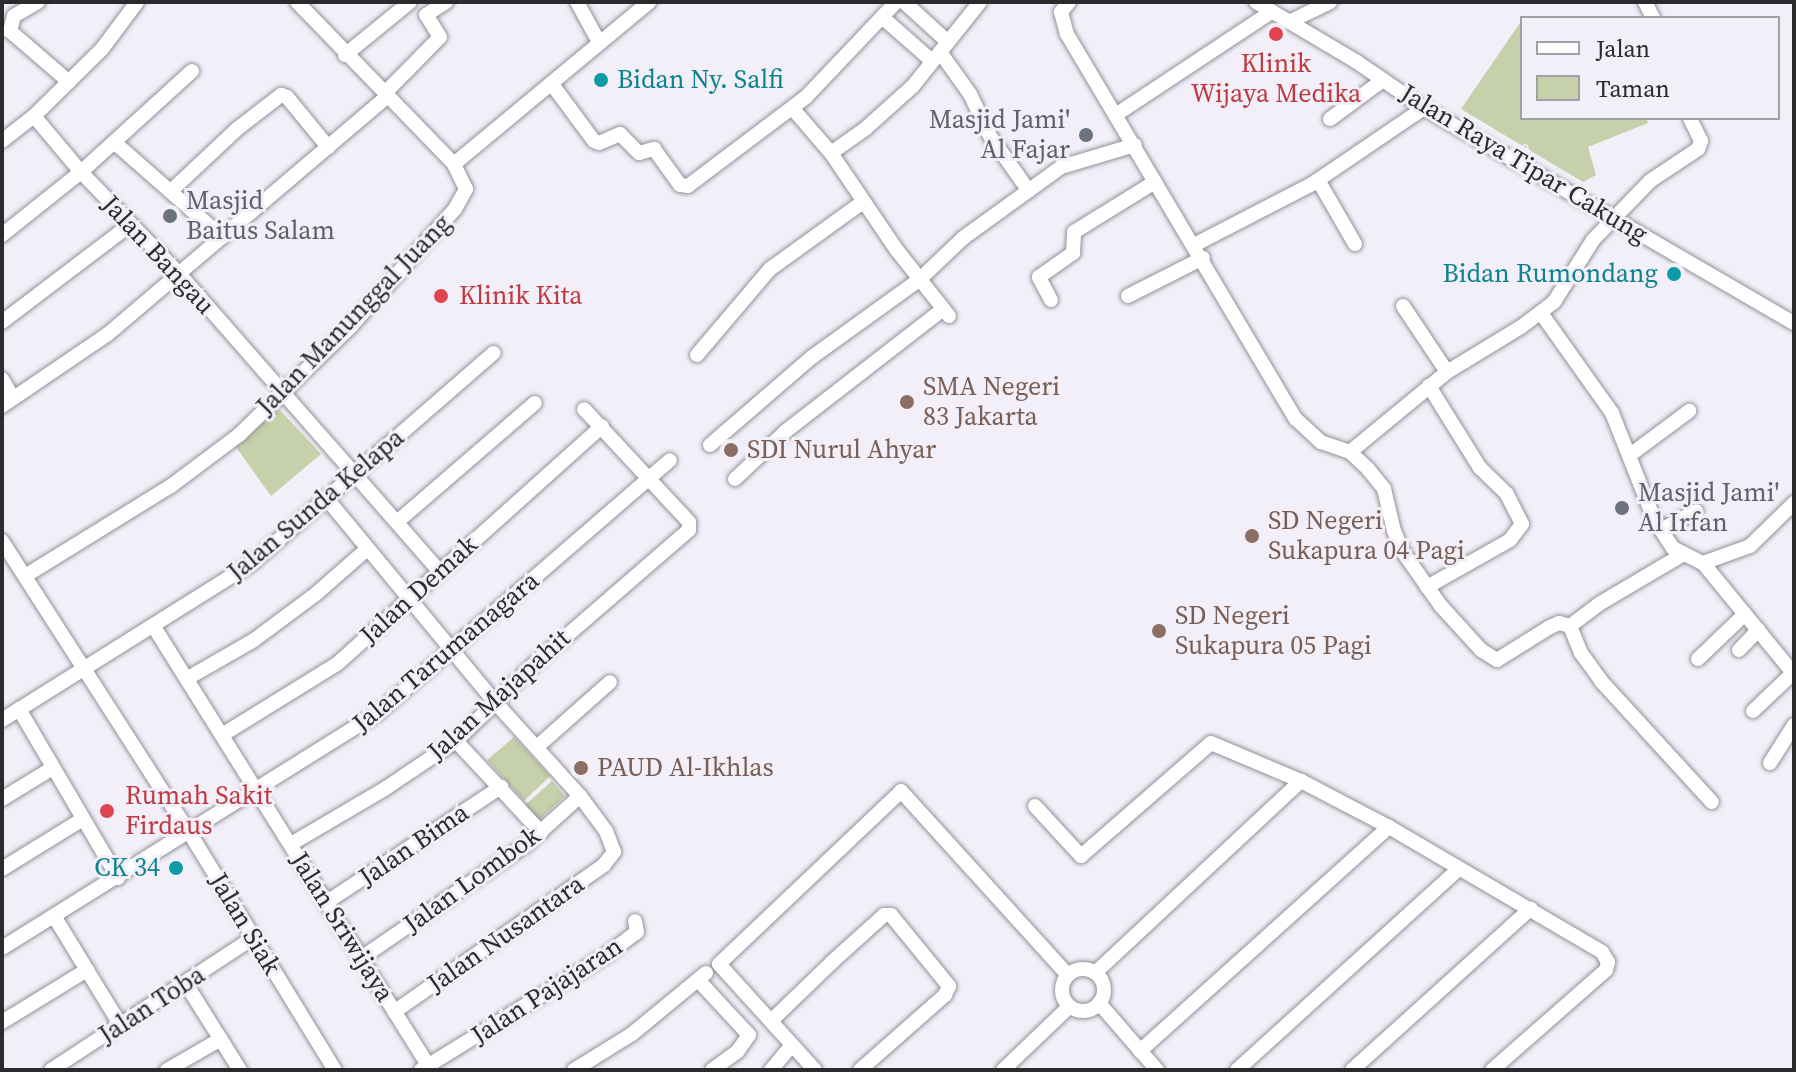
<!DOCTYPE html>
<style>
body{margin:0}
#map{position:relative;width:1796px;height:1072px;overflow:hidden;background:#f2eff8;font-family:"Source Serif 4",serif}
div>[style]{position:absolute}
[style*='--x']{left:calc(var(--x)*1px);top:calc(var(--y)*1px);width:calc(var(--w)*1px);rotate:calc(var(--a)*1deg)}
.green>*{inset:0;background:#c6d0ab}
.roads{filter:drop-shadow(0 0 2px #939099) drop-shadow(0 0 2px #939099)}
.minor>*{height:14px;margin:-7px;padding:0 7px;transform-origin:7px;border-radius:7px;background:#fff}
.minor>.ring{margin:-7px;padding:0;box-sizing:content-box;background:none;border:14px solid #fff;border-radius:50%}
.dots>*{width:22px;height:22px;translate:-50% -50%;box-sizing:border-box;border:4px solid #f2eff8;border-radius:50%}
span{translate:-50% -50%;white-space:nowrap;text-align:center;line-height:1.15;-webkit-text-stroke:6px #f2eff8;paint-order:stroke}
.health-label{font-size:26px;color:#be3a42}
.left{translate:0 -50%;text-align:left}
.culture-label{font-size:26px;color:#0d838f}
.right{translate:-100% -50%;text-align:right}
.worship-label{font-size:26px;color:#5b616d}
.street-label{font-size:26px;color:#2b2a2d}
.education-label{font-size:26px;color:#785e54}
.frame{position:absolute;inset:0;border:4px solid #2b2a2d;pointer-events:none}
.legend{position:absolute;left:1520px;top:16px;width:260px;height:104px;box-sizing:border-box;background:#f2eff8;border:2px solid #a2a0a7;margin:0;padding:10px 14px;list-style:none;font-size:24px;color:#2b2a2d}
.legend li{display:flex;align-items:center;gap:16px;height:40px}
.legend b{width:40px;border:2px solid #a2a0a7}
</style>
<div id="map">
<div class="green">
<div style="clip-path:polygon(1522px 20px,1522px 118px,1646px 118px,1648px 123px,1588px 147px,1596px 175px,1583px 182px,1461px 109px)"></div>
<div style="clip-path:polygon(279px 409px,321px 454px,271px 496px,236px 447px)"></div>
<div style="clip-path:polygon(514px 737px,550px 776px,524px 801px,487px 760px)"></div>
<div style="clip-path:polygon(552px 781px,565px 796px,537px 822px,523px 807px)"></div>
</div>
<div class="roads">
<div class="minor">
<div style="--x:38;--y:2;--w:28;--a:150"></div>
<div style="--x:14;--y:16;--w:16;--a:105"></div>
<div style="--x:10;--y:31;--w:78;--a:40.8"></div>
<div style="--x:577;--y:2;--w:46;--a:61.2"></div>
<div style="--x:904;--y:2;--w:59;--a:42.3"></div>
<div style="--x:1069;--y:2;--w:13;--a:129"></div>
<div style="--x:1061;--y:12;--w:23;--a:75"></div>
<div style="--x:1067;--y:34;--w:448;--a:59.3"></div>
<div style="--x:1296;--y:419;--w:34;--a:43"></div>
<div style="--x:1321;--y:442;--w:31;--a:19"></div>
<div style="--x:1350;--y:452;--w:25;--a:43"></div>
<div style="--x:1368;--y:469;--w:26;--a:51"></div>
<div style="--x:1384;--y:489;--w:43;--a:76.6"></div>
<div style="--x:1394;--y:531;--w:23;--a:67"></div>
<div style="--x:1403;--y:552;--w:66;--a:54.9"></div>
<div style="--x:1441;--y:606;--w:59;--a:47.7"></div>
<div style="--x:1481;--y:650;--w:19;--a:32"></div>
<div style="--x:1497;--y:660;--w:62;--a:-31.9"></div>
<div style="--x:1550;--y:627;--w:10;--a:-24"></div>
<div style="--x:1559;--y:623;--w:11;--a:15"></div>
<div style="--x:1570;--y:626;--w:36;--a:-37"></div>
<div style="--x:1599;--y:604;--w:96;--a:-30.6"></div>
<div style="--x:1256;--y:2;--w:117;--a:30.7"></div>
<div style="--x:1357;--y:62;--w:81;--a:34.5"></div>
<div style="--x:1424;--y:108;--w:428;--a:30.2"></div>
<div style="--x:1645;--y:2;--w:18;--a:63"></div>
<div style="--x:882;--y:17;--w:67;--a:41.3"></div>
<div style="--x:1289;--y:22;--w:46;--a:-26"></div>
<div style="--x:940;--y:52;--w:52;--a:54.5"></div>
<div style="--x:970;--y:94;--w:47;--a:64.5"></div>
<div style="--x:990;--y:136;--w:67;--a:54.7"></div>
<div style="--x:345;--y:55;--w:84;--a:-39.2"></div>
<div style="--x:551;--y:83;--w:72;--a:53.4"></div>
<div style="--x:594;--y:141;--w:5;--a:22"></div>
<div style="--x:599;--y:143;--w:23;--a:-23"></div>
<div style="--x:620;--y:134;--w:27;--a:45"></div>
<div style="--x:639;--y:153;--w:16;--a:-15"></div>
<div style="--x:654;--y:149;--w:44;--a:54.2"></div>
<div style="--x:680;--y:185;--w:8;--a:7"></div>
<div style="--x:688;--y:186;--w:148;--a:-37"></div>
<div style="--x:806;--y:97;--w:131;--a:-46.5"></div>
<div style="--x:385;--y:93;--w:78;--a:-45.5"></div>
<div style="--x:440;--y:37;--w:26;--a:-122"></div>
<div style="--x:426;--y:15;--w:24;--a:-33"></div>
<div style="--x:793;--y:109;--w:58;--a:49.2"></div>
<div style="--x:1117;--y:114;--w:185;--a:-33.5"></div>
<div style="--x:34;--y:116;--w:73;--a:50"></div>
<div style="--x:81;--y:172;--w:143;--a:46.1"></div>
<div style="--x:180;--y:275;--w:395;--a:48.8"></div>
<div style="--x:1330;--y:119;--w:66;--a:-36.3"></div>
<div style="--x:2;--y:141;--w:41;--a:-38"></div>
<div style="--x:34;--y:116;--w:95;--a:-44.6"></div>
<div style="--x:102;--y:49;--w:59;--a:-53.3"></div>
<div style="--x:114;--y:142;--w:144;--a:41.3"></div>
<div style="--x:454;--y:164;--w:254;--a:-39.7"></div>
<div style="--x:1318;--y:180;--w:74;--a:60"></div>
<div style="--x:172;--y:190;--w:89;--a:-43.2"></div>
<div style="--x:237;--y:129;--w:56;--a:-37.7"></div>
<div style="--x:281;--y:95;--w:6;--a:18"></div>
<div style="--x:287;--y:97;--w:65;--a:50.6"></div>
<div style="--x:2;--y:235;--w:101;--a:-38.6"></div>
<div style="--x:81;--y:172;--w:150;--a:-42.3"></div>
<div style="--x:1194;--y:245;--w:133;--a:-27.3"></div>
<div style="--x:1312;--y:184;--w:135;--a:-34.2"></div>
<div style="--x:1128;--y:296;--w:84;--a:-26.9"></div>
<div style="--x:1051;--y:300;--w:26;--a:-118"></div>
<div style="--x:1039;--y:277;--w:42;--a:-35.2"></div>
<div style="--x:1073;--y:253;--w:21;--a:-87"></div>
<div style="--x:1074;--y:232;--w:95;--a:-31.7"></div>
<div style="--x:1403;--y:306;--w:79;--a:56.3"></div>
<div style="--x:1541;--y:313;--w:123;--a:54.6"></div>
<div style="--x:1612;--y:413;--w:114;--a:68.4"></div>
<div style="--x:1654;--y:519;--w:35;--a:57"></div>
<div style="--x:1673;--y:548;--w:34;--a:27"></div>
<div style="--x:1703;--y:563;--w:144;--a:50.7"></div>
<div style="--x:949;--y:316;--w:85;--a:-128.3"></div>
<div style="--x:896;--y:249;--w:116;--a:-124.1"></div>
<div style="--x:831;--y:153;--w:42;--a:-35.2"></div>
<div style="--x:865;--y:129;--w:64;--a:-41.9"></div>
<div style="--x:913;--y:86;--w:107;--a:-51.4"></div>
<div style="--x:2;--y:322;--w:161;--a:-37.2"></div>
<div style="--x:697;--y:355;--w:113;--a:-49.7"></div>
<div style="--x:770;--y:269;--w:115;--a:-35.8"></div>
<div style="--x:2;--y:379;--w:22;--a:60"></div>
<div style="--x:2;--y:406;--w:128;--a:-34.2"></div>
<div style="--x:108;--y:334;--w:367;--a:-40.4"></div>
<div style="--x:710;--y:445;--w:135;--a:-40.8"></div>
<div style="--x:812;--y:357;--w:133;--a:-35.8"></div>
<div style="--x:920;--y:279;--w:59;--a:-43.6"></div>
<div style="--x:963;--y:238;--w:121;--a:-35.9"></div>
<div style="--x:1061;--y:167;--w:77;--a:-16.6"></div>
<div style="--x:1350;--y:452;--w:126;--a:-39.5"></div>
<div style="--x:1447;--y:372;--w:87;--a:-31.3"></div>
<div style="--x:1521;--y:327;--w:41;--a:-37.1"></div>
<div style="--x:1554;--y:302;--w:73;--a:-57.8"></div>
<div style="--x:1593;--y:240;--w:82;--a:-46"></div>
<div style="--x:1650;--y:181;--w:58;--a:-33.7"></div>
<div style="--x:1698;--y:149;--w:9;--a:-69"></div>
<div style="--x:1701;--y:141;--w:25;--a:-116"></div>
<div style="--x:1630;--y:455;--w:74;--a:-36.7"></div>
<div style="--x:735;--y:479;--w:70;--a:-43.3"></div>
<div style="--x:786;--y:431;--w:199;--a:-37.8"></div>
<div style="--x:327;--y:499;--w:264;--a:50.4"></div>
<div style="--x:495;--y:702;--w:127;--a:47.9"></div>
<div style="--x:580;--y:796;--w:44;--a:53.4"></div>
<div style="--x:606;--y:831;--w:22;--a:69"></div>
<div style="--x:614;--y:852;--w:16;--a:128"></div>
<div style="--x:604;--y:865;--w:256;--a:145"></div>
<div style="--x:397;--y:522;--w:182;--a:-40.8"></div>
<div style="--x:1661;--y:530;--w:40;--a:-28"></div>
<div style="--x:2;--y:541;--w:346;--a:57.3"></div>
<div style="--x:189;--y:832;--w:279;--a:58.5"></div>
<div style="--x:1703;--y:563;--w:50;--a:-19.9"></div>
<div style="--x:1750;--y:546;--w:62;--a:-44.3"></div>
<div style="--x:25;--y:576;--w:172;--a:-31.7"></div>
<div style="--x:171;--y:486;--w:85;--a:-36.9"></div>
<div style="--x:239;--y:435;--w:156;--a:-44.2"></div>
<div style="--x:351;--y:326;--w:157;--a:-48.4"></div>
<div style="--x:455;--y:209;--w:23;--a:-61"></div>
<div style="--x:466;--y:189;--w:28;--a:-116"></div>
<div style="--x:454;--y:164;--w:226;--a:-134.1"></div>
<div style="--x:1427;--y:587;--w:95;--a:-29.5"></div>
<div style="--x:1510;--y:540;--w:20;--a:-53"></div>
<div style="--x:1522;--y:524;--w:34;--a:-117"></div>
<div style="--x:1507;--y:494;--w:37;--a:-136"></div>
<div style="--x:1480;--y:468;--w:97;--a:-121.9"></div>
<div style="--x:1570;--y:626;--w:29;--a:68"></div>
<div style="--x:1581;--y:653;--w:34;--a:54"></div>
<div style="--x:1601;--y:681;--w:164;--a:47.5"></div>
<div style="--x:154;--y:627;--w:522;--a:57.98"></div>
<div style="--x:1739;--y:650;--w:28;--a:-46"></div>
<div style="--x:1698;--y:659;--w:65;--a:-43.8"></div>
<div style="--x:188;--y:678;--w:76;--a:-29.9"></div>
<div style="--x:254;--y:640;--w:79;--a:-36.7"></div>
<div style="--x:317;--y:593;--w:67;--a:-41.3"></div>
<div style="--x:19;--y:709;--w:196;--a:59.6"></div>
<div style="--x:1753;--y:711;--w:55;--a:-43.5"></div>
<div style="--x:2;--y:720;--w:295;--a:-32.1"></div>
<div style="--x:252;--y:563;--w:320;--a:-41"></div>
<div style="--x:222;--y:735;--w:135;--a:-31.7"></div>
<div style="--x:337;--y:664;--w:356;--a:-41.9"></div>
<div style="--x:456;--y:741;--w:125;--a:47"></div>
<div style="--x:538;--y:746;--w:96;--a:-41.6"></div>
<div style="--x:1770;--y:763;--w:45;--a:-57.7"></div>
<div style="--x:2;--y:799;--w:57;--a:-31.5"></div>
<div style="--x:1035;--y:806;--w:68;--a:47.4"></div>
<div style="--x:1081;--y:856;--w:172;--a:-41"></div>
<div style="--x:1211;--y:743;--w:98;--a:22.9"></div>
<div style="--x:1301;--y:781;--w:99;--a:27.6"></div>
<div style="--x:1389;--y:827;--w:247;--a:30.4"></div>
<div style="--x:1602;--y:952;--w:12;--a:59"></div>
<div style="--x:1608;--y:962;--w:8;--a:104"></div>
<div style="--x:1606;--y:970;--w:152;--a:138.7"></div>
<div style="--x:291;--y:844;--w:110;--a:-30.5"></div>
<div style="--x:386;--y:788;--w:84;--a:-33.9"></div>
<div style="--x:456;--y:741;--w:108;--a:-44.6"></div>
<div style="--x:533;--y:665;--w:206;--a:-40.9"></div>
<div style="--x:689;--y:530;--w:8;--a:-90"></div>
<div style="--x:689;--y:522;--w:154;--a:-132.9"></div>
<div style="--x:2;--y:869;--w:95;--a:-31.7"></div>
<div style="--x:327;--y:902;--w:209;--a:-33.5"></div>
<div style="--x:54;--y:916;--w:127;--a:58.6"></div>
<div style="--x:2;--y:948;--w:443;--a:-32"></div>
<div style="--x:378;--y:713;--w:386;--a:-40.9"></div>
<div style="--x:360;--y:959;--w:204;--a:-34.6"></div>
<div style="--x:528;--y:843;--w:70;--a:-42.1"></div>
<div class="ring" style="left:1062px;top:969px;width:28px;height:28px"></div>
<div style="--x:1095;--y:973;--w:282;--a:-43"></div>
<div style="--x:698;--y:980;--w:75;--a:47.2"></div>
<div style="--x:749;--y:1035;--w:19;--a:125"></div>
<div style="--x:738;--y:1051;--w:32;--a:144"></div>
<div style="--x:186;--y:984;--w:102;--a:57.9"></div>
<div style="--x:1099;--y:1003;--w:89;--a:49.1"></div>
<div style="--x:771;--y:1021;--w:85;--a:-44"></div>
<div style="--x:832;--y:962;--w:70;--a:-42.1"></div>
<div style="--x:884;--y:915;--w:7;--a:0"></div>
<div style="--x:891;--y:915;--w:92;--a:50.8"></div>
<div style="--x:949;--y:986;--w:10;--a:114"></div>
<div style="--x:945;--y:995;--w:113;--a:138.6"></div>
<div style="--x:2;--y:1022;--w:100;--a:-31.5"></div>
<div style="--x:1140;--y:1051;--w:335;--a:-42"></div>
<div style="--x:51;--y:1070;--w:241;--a:-33.2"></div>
<div style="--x:167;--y:1070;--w:62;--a:-29.9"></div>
<div style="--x:421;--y:1070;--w:216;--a:-31.8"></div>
<div style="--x:605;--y:956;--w:40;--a:-37"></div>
<div style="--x:637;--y:932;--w:11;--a:-100"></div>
<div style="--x:574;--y:1070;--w:68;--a:-31.8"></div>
<div style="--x:632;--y:1034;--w:96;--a:-39.5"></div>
<div style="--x:771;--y:1070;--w:31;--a:-50"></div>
<div style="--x:815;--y:1070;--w:143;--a:-132.2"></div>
<div style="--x:719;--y:964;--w:251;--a:-43.5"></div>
<div style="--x:901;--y:791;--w:248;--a:47.8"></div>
<div style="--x:1003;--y:1070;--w:91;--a:-43.7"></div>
<div style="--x:1237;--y:1070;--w:299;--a:-42.2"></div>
<div style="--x:1352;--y:1070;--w:241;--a:-42.1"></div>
</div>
</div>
<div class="dots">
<div style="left:1276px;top:34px;background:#e0444e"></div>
<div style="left:601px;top:80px;background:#0f9aa8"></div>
<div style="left:1086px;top:135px;background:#6b7280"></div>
<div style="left:170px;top:216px;background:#6b7280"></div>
<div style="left:1674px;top:274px;background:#0f9aa8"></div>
<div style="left:441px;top:296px;background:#e0444e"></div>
<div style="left:907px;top:402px;background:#8d6e63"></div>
<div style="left:731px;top:450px;background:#8d6e63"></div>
<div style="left:1622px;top:508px;background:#6b7280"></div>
<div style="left:1252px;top:536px;background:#8d6e63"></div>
<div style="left:1159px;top:631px;background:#8d6e63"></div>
<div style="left:581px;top:768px;background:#8d6e63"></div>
<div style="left:107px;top:811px;background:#e0444e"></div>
<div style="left:176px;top:868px;background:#0f9aa8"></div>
</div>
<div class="health-label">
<span style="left:1276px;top:79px">Klinik<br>Wijaya Medika</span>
<span class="left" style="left:459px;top:296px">Klinik Kita</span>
<span class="left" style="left:125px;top:811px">Rumah Sakit<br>Firdaus</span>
</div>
<div class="culture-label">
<span class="left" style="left:617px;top:80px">Bidan Ny. Salfi</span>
<span class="right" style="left:1658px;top:274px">Bidan Rumondang</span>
<span class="right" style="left:160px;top:868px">CK 34</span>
</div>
<div class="worship-label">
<span class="right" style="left:1070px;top:135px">Masjid Jami'<br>Al Fajar</span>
<span class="left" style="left:186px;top:216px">Masjid<br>Baitus Salam</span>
<span class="left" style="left:1638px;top:508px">Masjid Jami'<br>Al Irfan</span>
</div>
<div class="street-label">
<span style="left:1524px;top:164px;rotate:31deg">Jalan Raya Tipar Cakung</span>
<span style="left:158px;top:255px;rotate:47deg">Jalan Bangau</span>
<span style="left:354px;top:315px;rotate:-46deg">Jalan Manunggal Juang</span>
<span style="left:316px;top:505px;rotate:-40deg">Jalan Sunda Kelapa</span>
<span style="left:419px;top:590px;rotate:-42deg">Jalan Demak</span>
<span style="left:446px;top:652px;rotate:-40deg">Jalan Tarumanagara</span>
<span style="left:499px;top:695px;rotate:-42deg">Jalan Majapahit</span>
<span style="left:414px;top:845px;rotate:-34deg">Jalan Bima</span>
<span style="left:472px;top:880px;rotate:-36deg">Jalan Lombok</span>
<span style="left:245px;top:924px;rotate:59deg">Jalan Siak</span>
<span style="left:342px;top:927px;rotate:58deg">Jalan Sriwijaya</span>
<span style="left:506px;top:934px;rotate:-35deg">Jalan Nusantara</span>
<span style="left:547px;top:991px;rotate:-33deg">Jalan Pajajaran</span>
<span style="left:152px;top:1005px;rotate:-33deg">Jalan Toba</span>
</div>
<div class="education-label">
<span class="left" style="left:923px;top:402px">SMA Negeri<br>83 Jakarta</span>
<span class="left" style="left:747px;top:450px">SDI Nurul Ahyar</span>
<span class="left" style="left:1268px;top:536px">SD Negeri<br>Sukapura 04 Pagi</span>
<span class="left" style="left:1175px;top:631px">SD Negeri<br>Sukapura 05 Pagi</span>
<span class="left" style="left:597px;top:768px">PAUD Al-Ikhlas</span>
</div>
<div class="frame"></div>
<ul class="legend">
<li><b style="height:10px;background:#fff"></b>Jalan</li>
<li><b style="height:22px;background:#c6d0ab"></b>Taman</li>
</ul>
</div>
